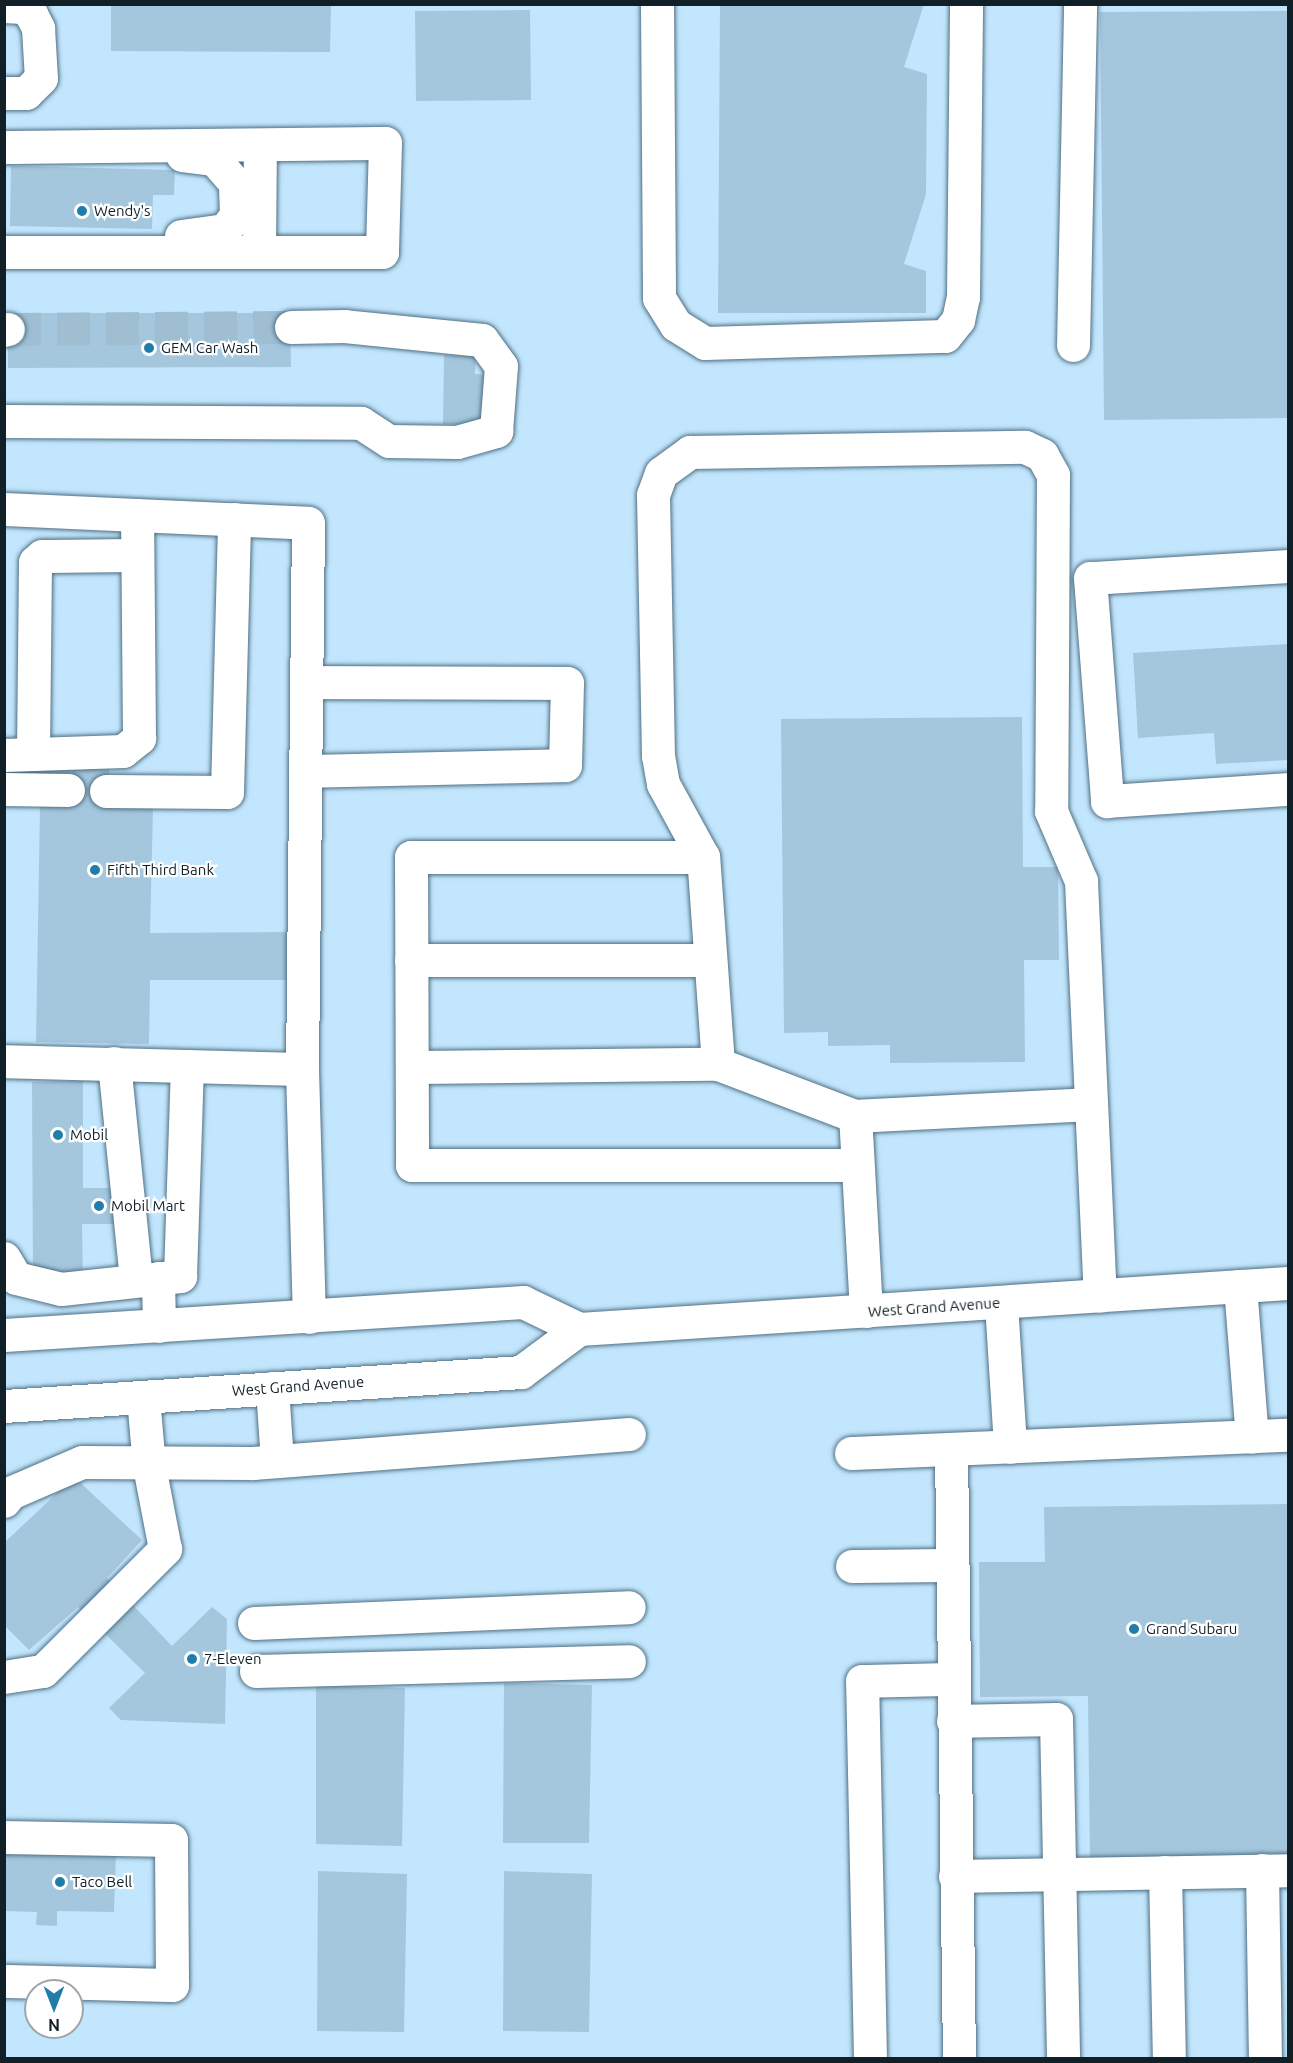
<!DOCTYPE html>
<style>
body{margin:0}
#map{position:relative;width:1293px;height:2063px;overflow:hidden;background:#c2e6fd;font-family:Ubuntu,sans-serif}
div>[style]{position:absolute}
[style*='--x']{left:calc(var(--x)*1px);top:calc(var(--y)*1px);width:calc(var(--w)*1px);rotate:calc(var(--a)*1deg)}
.building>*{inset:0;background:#a4c7dd}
.minor-tunnel>*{height:33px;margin-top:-16.5px;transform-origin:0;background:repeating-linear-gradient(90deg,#9fbed2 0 33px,transparent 0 49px)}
.roads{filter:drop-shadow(0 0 2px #507084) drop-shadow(0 0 2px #507084)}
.minor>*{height:33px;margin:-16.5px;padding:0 16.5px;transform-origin:16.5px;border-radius:16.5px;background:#fff}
.major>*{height:33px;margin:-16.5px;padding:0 16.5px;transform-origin:16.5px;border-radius:16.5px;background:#fff}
.dots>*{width:16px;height:16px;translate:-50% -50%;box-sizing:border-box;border:3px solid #fff;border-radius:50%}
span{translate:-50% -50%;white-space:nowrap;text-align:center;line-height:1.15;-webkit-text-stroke:4.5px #fff;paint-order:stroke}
.poi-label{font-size:15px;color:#111f27}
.left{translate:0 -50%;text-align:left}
.street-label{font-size:15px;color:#111f27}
.frame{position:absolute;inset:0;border:6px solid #111f27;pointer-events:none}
.north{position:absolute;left:24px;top:1979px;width:60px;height:60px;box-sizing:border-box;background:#fff;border:2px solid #a0a5a9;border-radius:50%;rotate:180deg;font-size:16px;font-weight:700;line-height:24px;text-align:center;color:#111f27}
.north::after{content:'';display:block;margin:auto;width:21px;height:27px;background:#207daa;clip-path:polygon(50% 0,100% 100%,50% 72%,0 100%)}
</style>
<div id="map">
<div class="building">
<div style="clip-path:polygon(111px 4px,331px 6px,330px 52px,111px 51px)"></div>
<div style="clip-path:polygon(720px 4px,924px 4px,904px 67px,927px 74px,926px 194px,904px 264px,926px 271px,926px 313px,718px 313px)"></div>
<div style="clip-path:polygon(530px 10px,531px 100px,416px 101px,415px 11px)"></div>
<div style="clip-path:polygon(1288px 11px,1288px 418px,1104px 420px,1100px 12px)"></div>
<div style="clip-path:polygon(11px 166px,175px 170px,174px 195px,153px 195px,152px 229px,10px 226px)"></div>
<div style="clip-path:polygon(8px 313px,290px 313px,291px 367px,8px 368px)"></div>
<div style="clip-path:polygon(444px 355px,476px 356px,475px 374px,491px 375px,490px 425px,443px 424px)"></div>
<div style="clip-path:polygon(1288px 644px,1288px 760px,1216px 764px,1214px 733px,1138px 738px,1133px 653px)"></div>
<div style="clip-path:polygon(1022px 717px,1023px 867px,1058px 867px,1059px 960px,1024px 960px,1025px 1062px,890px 1063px,890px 1045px,828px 1046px,828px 1032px,784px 1033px,781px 719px)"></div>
<div style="clip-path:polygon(72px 764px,109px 765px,109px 807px,153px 807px,150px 933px,295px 932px,293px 980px,150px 980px,149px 1044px,36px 1042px,40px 806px,73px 806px)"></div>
<div style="clip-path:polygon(83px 1081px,83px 1188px,116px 1188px,116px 1224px,82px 1224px,83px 1280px,33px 1279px,32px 1082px)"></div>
<div style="clip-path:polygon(74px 1477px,142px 1540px,107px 1578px,172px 1646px,212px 1607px,227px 1619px,225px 1724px,121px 1720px,109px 1708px,145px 1673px,78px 1607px,29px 1650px,4px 1625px,4px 1543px)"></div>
<div style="clip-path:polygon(1288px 1504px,1288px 1858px,1090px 1860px,1088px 1696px,980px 1697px,979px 1562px,1045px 1562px,1044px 1507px)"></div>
<div style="clip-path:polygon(504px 1683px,592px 1685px,589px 1843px,503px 1843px)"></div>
<div style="clip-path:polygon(316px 1685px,405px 1688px,402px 1846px,316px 1844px)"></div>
<div style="clip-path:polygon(4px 1849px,116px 1853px,114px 1912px,57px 1911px,57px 1926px,36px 1925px,37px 1912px,4px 1911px)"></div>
<div style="clip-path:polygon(318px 1871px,407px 1874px,404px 2032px,317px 2031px)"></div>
<div style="clip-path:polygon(504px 1871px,592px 1874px,589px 2032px,503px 2031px)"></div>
</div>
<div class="minor-tunnel">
<div style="--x:8;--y:329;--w:283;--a:-0.4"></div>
</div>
<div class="roads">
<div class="minor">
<div style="--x:657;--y:4;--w:294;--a:89.6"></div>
<div style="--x:659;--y:298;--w:32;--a:58"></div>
<div style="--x:676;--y:325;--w:34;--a:32"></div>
<div style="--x:705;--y:343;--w:240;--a:-1.7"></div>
<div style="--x:945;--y:336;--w:21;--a:-51"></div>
<div style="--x:958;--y:320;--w:24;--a:-78"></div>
<div style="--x:963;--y:297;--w:293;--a:-89.4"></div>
<div style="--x:4;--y:6;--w:19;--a:3"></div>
<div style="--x:23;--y:7;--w:11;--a:41"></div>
<div style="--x:31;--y:14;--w:16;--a:63"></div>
<div style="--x:38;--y:28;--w:50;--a:86.6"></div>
<div style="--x:41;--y:78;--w:21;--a:135"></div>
<div style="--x:26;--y:93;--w:22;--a:180"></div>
<div style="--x:4;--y:147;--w:381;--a:-0.6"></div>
<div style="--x:385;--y:143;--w:109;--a:91.6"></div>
<div style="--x:382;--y:252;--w:378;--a:180"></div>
<div style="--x:181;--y:236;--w:44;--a:-7.8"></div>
<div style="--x:225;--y:230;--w:19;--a:-54"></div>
<div style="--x:236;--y:215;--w:32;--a:-92"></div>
<div style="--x:235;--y:183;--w:32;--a:-131"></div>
<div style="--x:214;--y:159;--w:32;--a:-173"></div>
<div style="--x:259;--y:252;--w:107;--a:-89.5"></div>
<div style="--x:4;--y:330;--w:4;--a:-14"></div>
<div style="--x:1073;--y:345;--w:341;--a:-88.8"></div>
<div style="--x:4;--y:421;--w:357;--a:0.3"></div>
<div style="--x:361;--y:423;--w:33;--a:33"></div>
<div style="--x:389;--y:441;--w:68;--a:0.8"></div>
<div style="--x:457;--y:442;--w:41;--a:-15.8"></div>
<div style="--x:496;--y:431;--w:65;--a:-85.6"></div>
<div style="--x:501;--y:366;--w:32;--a:-126"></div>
<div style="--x:482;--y:340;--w:138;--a:-174.2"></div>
<div style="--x:345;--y:326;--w:54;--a:178.9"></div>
<div style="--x:4;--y:509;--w:304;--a:2.6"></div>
<div style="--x:308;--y:523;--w:546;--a:90.63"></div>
<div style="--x:302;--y:1069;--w:298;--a:-178.5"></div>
<div style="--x:1288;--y:566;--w:198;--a:176.5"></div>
<div style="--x:1090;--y:578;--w:224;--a:85.6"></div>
<div style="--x:1107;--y:801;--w:181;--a:-3.8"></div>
<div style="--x:33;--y:754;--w:192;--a:-89.4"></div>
<div style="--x:35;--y:562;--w:9;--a:-41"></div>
<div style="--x:42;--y:556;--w:95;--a:-0.6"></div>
<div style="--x:4;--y:755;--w:119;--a:-1.9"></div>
<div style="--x:123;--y:751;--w:21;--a:-39"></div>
<div style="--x:139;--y:738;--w:223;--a:-90.5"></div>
<div style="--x:305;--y:771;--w:260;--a:-1.3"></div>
<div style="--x:565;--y:765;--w:82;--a:-88.6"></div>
<div style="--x:567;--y:683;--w:261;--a:-179.8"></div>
<div style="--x:4;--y:789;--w:64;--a:0.9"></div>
<div style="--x:106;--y:791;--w:121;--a:0.5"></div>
<div style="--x:227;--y:792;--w:273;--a:-88.5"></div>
<div style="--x:703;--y:857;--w:292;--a:180"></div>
<div style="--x:411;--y:857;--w:308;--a:89.8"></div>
<div style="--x:412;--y:1165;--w:443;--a:0"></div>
<div style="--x:411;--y:960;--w:299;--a:0"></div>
<div style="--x:114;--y:1063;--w:218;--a:84.2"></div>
<div style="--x:718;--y:1064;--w:208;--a:-94.1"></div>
<div style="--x:703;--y:857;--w:83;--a:-118.7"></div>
<div style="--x:663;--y:784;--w:28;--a:-100"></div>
<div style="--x:658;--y:756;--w:261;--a:-91.1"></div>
<div style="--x:653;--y:495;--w:23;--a:-70"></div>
<div style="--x:661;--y:473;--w:36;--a:-36"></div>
<div style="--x:690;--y:452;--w:335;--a:-0.9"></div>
<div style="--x:1025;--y:447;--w:19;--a:25"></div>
<div style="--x:1042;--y:455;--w:23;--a:61"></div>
<div style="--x:1053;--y:475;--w:336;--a:90.3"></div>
<div style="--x:1051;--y:811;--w:76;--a:66.8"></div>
<div style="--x:1081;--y:881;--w:415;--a:87.4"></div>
<div style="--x:412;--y:1067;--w:306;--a:-0.6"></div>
<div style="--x:718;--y:1064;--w:147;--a:20.8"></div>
<div style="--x:302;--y:1069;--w:248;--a:88.4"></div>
<div style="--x:4;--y:1258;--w:23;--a:59"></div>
<div style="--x:16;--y:1278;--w:46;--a:13.7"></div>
<div style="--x:61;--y:1289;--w:120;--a:-6.2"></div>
<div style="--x:180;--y:1276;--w:210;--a:-88.1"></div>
<div style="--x:158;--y:1278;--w:48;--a:88.8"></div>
<div style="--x:1240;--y:1286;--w:151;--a:85.5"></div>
<div style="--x:1001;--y:1303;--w:144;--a:86.4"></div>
<div style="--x:866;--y:1311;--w:195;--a:-93.2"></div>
<div style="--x:855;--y:1116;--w:235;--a:-2.9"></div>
<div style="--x:272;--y:1388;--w:73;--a:86.1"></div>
<div style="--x:951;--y:1449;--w:609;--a:89.25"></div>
<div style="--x:851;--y:1453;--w:437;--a:-2.4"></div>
<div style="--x:4;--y:1501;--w:10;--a:-53"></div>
<div style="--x:10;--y:1493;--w:78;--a:-23.3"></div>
<div style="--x:82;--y:1462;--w:171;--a:0.3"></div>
<div style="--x:253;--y:1463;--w:377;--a:-4.4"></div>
<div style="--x:852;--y:1566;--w:99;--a:-0.6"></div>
<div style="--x:254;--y:1623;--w:375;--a:-2.4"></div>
<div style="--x:256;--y:1671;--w:373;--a:-1.5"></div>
<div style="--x:4;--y:1677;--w:39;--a:-9"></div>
<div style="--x:43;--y:1671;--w:173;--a:-45"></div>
<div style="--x:165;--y:1549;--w:85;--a:-100.9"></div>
<div style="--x:149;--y:1466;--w:69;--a:-95"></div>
<div style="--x:953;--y:1721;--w:103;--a:-1.1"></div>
<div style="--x:1056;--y:1719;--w:339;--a:88.8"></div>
<div style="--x:4;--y:1837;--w:167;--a:1"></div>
<div style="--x:171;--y:1840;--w:145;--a:89.6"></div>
<div style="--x:172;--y:1985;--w:168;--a:-178.6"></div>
<div style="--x:1262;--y:1870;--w:188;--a:89.1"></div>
<div style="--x:1165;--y:1872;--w:186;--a:88.8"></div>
<div style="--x:955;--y:1876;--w:333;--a:-1"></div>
<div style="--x:870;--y:2058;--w:377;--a:-91.2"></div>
<div style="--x:862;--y:1681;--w:90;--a:-1.3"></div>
</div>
<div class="major">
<div style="--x:4;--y:1335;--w:520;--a:-3.64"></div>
<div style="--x:523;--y:1302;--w:62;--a:25.7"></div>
<div style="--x:579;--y:1329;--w:710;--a:-3.71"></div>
<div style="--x:4;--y:1406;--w:518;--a:-3.76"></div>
<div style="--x:521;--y:1372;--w:72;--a:-36.6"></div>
</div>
</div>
<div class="dots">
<div style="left:82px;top:211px;background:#207daa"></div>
<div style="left:149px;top:348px;background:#207daa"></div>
<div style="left:95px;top:870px;background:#207daa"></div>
<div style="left:58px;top:1135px;background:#207daa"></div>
<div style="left:99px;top:1206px;background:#207daa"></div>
<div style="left:1134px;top:1629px;background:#207daa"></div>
<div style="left:192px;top:1659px;background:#207daa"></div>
<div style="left:60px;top:1882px;background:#207daa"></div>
</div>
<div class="poi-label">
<span class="left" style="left:94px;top:211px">Wendy's</span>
<span class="left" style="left:161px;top:348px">GEM Car Wash</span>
<span class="left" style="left:107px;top:870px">Fifth Third Bank</span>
<span class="left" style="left:70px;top:1135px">Mobil</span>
<span class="left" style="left:111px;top:1206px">Mobil Mart</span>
<span class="left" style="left:1146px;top:1629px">Grand Subaru</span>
<span class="left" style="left:204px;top:1659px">7-Eleven</span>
<span class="left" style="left:72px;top:1882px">Taco Bell</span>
</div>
<div class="street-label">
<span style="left:934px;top:1307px;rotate:-4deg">West Grand Avenue</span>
<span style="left:298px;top:1386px;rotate:-4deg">West Grand Avenue</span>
</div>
<div class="frame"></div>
<div class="north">N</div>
</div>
